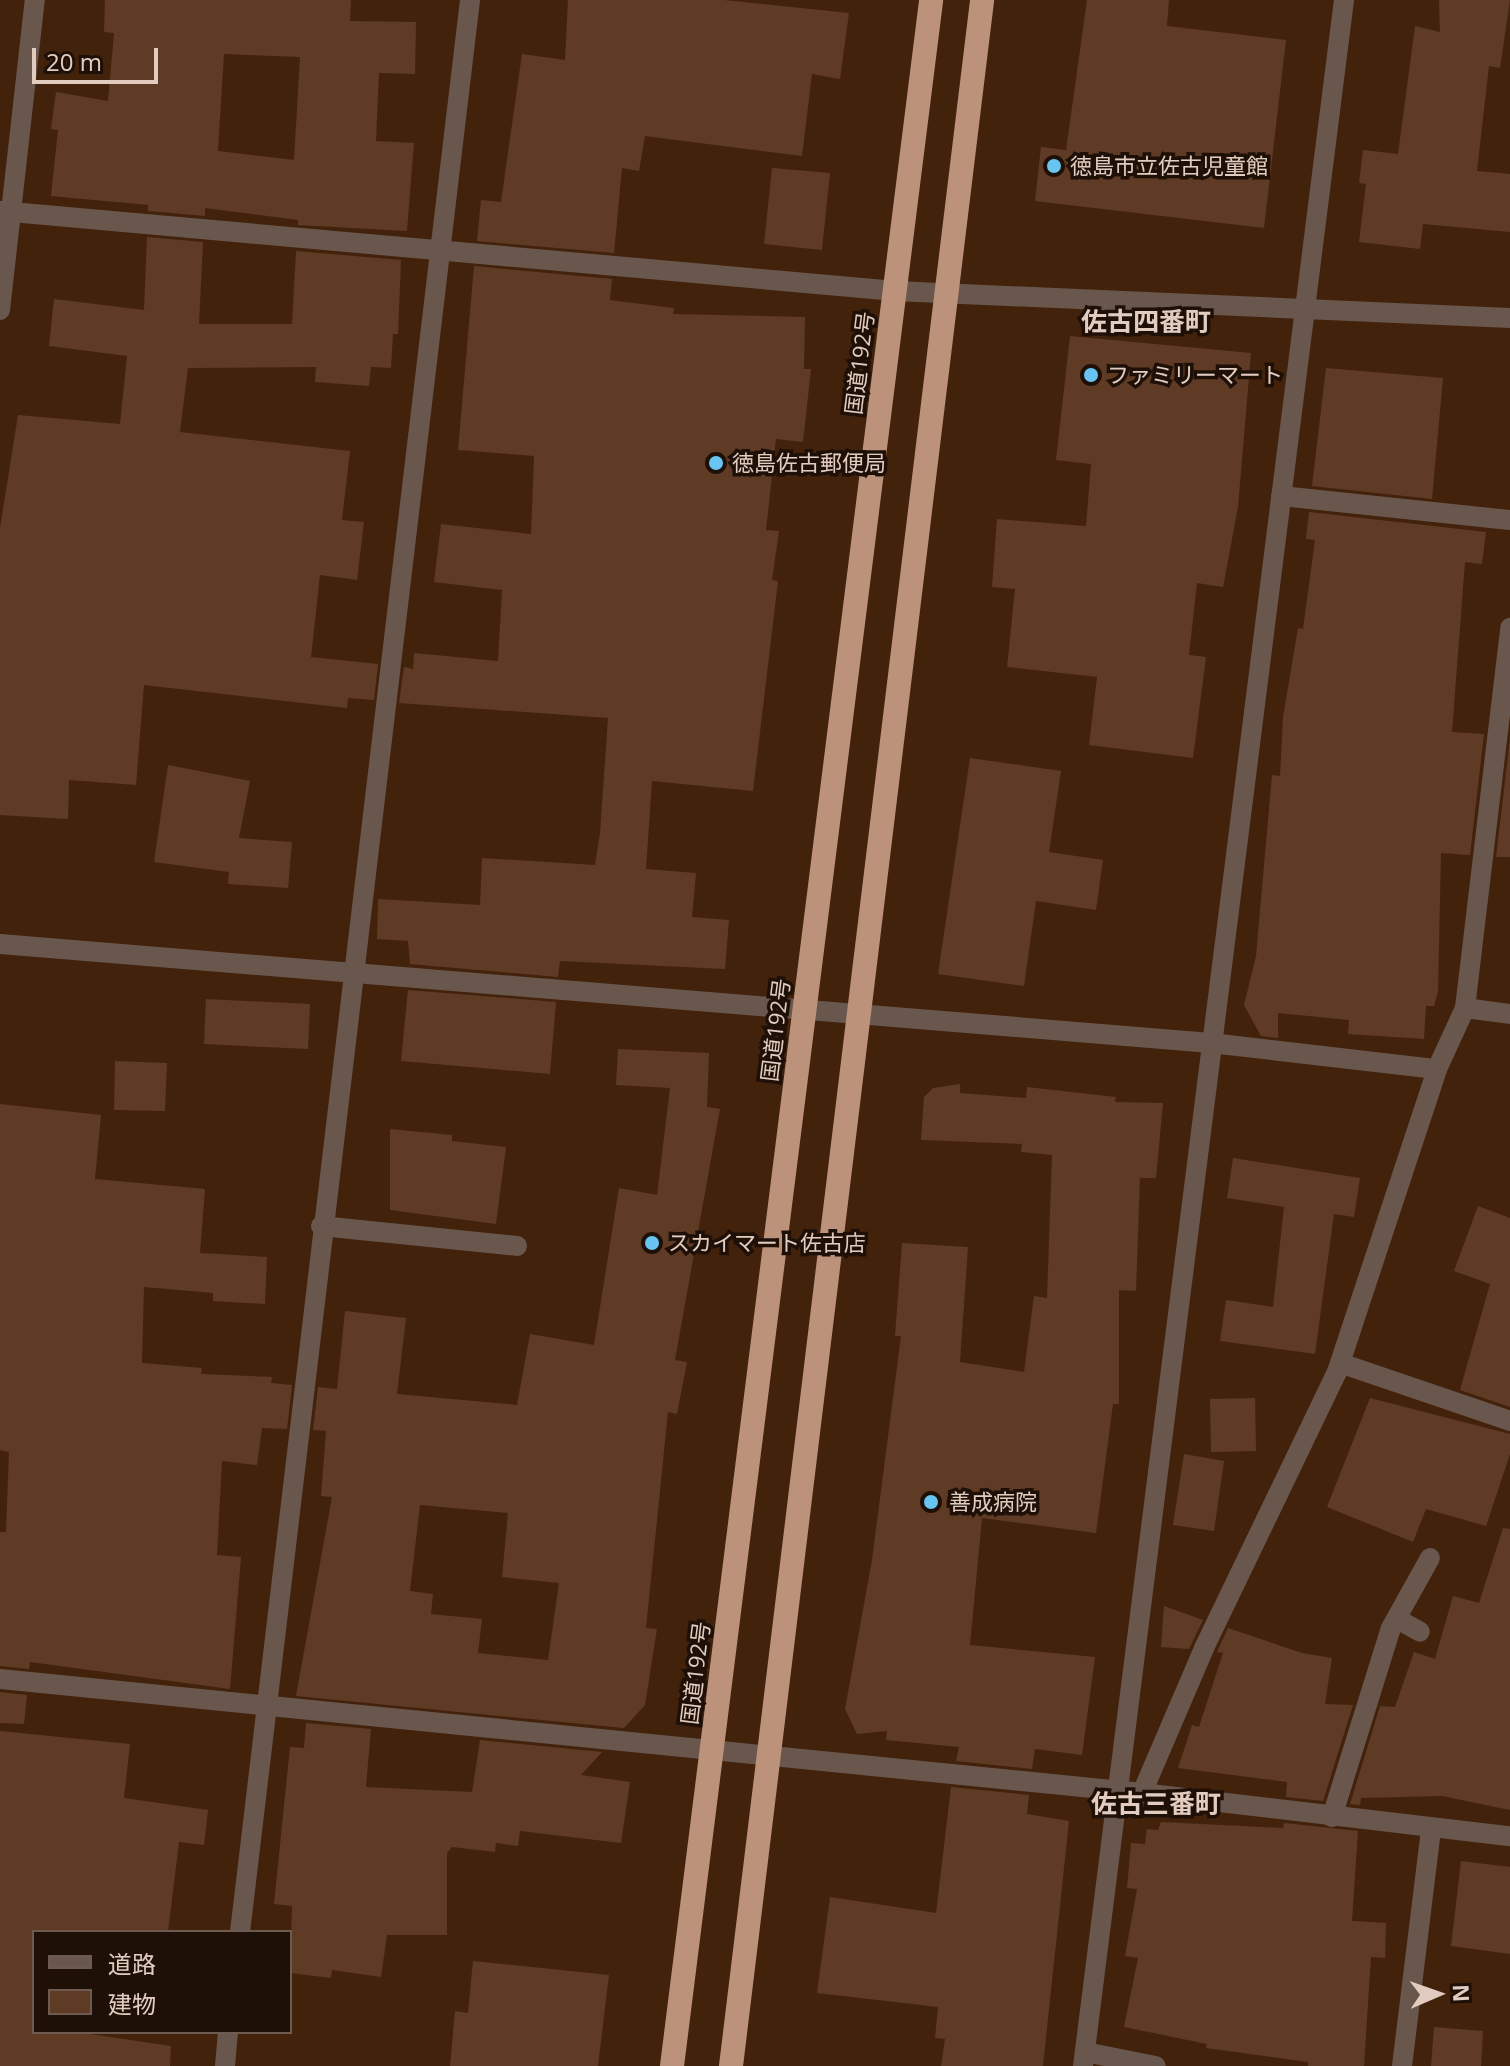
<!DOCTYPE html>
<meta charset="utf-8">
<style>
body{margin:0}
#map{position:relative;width:1510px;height:2066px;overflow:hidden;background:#43220c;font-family:"Open Sans","Noto Sans JP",sans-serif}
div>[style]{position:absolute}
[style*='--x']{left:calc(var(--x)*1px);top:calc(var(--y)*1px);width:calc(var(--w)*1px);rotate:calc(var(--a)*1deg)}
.building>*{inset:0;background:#5f3b26}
.minor>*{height:20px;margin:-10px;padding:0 10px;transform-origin:10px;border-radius:10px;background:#69574e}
.highway>*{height:24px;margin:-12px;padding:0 12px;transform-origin:12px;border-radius:12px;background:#bc927a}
.dots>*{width:22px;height:22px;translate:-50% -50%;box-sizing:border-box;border:4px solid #1f1007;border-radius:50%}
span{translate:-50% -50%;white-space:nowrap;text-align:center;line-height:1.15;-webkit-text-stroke:7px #1f1007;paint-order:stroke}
.poi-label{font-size:22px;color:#e2ccc0}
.left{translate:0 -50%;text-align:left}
.street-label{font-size:22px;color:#e2ccc0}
.quarter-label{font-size:26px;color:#e2ccc0;font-weight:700}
.legend{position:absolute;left:32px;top:1930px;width:260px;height:104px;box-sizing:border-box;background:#1f1007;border:2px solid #6d5b51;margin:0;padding:10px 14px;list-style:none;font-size:24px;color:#e2ccc0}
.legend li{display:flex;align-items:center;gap:16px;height:40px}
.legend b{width:40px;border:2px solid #6d5b51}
.north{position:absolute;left:1398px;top:1954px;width:80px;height:80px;-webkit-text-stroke:6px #1f1007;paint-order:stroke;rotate:88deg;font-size:22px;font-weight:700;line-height:32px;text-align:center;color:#e2ccc0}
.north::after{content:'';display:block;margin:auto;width:28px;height:36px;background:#e2ccc0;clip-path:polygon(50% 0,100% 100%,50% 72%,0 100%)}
.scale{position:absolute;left:32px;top:48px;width:126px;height:36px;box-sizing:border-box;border:4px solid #e2ccc0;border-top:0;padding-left:10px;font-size:24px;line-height:28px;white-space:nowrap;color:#e2ccc0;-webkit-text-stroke:6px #1f1007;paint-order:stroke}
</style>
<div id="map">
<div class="building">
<div style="clip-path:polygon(evenodd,105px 0,351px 0,350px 21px,416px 22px,415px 74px,379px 73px,376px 141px,414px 143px,407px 231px,298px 225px,298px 220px,205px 208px,205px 216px,148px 211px,148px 205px,51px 196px,58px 130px,51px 129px,56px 92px,108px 101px,114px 33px,104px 32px,105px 0,224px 54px,300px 57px,294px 160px,218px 151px,224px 54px)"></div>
<div style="clip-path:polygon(568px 0,724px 0,849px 13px,840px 79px,812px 74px,802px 156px,645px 136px,639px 171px,622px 168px,614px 253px,477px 241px,481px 200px,501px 202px,522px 54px,565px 60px)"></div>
<div style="clip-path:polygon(1087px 0,1169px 0,1167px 26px,1286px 40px,1264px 228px,1035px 201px,1041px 147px,1066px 150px)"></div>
<div style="clip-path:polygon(1439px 0,1510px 0,1500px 68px,1489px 66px,1477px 171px,1510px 174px,1510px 232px,1423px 224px,1420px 249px,1359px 242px,1366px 184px,1359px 183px,1363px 150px,1398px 154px,1415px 26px,1440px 32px)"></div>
<div style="clip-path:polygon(772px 168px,830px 173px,822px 250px,764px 244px)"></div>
<div style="clip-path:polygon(147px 237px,203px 242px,199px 324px,292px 324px,296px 251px,401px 260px,398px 334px,393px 334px,391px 368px,371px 367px,369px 386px,315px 382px,316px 367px,188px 368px,180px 432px,350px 451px,342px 520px,364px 522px,357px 580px,320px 575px,311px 657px,378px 664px,374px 700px,348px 698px,347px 708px,144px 685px,136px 785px,69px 780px,68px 819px,0 815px,0 528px,18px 415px,120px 424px,127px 356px,49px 346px,54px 299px,144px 310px)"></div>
<div style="clip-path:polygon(474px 266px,612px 279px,610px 300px,674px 308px,673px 314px,805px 317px,804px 369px,811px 369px,803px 442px,776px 439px,766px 530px,779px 531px,772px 580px,778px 581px,753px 791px,652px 781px,646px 869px,696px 873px,692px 917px,729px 920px,725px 969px,560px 961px,558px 977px,410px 964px,408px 941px,377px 939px,378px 899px,480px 905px,482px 858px,595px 865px,600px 833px,608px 718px,399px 703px,404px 667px,413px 669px,414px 653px,498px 661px,502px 590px,434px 582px,441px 524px,531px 534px,534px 456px,458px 450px)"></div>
<div style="clip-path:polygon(1070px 336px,1251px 353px,1238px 507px,1223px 587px,1197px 583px,1189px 655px,1206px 657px,1193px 758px,1089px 745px,1097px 677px,1007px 667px,1015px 589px,992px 587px,997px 519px,1086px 526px,1091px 464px,1056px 460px)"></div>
<div style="clip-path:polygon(1326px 368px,1443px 378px,1432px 499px,1312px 486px)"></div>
<div style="clip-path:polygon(1309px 512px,1486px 532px,1482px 564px,1465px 562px,1452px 732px,1484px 734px,1470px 855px,1441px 853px,1438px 991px,1434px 1006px,1426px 1006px,1424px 1039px,1348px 1034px,1349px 1020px,1278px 1013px,1278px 1038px,1261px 1036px,1244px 1005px,1256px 956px,1272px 775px,1280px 776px,1283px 717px,1298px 628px,1303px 629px,1315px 540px,1306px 539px)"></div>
<div style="clip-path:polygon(1510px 739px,1510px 857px,1496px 857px)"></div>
<div style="clip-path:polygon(970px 758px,1061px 771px,1049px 852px,1103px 860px,1096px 910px,1036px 901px,1024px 986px,938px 974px)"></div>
<div style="clip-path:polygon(168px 765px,250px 781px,239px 838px,292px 842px,288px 888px,228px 884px,229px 872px,154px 862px)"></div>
<div style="clip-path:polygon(408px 990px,556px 1002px,550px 1074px,401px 1061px)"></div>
<div style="clip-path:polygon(206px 999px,310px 1004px,308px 1049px,204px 1044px)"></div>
<div style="clip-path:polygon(evenodd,618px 1049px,709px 1053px,707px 1107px,720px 1109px,675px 1360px,687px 1362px,677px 1414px,668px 1412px,646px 1628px,657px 1629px,645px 1705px,624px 1728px,296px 1696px,332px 1497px,321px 1496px,326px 1431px,313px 1430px,318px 1387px,337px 1389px,345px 1311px,406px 1318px,397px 1394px,517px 1405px,530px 1334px,594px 1345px,619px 1188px,657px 1195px,670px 1088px,616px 1085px,618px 1049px,420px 1505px,508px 1513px,502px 1577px,559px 1583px,548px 1660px,478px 1653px,482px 1619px,431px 1614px,433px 1594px,410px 1591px,420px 1505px)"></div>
<div style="clip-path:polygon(115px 1061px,167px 1063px,165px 1111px,114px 1110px)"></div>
<div style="clip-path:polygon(960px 1084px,960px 1093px,1026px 1098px,1027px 1087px,1116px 1097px,1115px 1102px,1163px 1103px,1156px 1178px,1140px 1178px,1136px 1291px,1119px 1290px,1119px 1404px,1113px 1404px,1096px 1533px,982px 1518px,970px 1645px,1095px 1657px,1082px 1755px,1035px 1749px,1032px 1769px,956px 1761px,959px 1747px,886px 1740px,887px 1731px,857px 1734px,845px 1709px,872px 1560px,901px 1336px,895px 1336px,902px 1243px,968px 1247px,960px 1362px,1024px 1372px,1034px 1296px,1047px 1298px,1052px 1155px,1021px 1152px,1022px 1144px,921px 1140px,924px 1097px,933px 1088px)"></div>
<div style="clip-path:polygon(0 1104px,101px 1115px,95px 1179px,205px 1189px,200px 1253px,267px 1257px,265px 1304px,213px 1301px,213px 1293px,144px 1287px,142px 1363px,202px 1368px,201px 1374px,272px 1377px,271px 1383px,292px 1385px,287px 1429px,262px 1428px,257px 1465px,222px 1461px,217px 1555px,241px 1557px,230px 1689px,30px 1662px,29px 1669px,0 1666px,0 1532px,6px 1532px,9px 1452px,0 1450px)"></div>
<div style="clip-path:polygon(390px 1129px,452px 1135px,452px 1141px,506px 1147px,496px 1224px,390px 1210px)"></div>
<div style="clip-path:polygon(1233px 1158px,1360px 1178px,1354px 1217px,1334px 1214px,1315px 1354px,1220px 1341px,1226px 1300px,1273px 1307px,1284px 1207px,1227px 1198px)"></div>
<div style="clip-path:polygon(1478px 1206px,1510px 1218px,1510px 1407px,1460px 1390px,1490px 1284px,1454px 1271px)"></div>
<div style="clip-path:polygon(1255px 1398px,1256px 1451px,1211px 1452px,1210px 1399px)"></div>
<div style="clip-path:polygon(1370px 1398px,1510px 1434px,1510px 1454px,1486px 1526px,1426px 1509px,1413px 1542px,1327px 1507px)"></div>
<div style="clip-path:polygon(1184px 1454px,1224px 1461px,1214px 1531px,1173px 1525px)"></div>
<div style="clip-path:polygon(1503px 1528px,1510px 1529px,1510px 1810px,1442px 1796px,1361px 1798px,1360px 1805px,1350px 1804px,1380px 1706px,1395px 1707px,1414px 1652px,1435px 1659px,1453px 1596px,1479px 1603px)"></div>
<div style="clip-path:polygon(1164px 1606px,1203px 1620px,1189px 1649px,1161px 1647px)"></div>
<div style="clip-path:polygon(1228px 1628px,1302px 1653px,1332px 1658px,1325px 1704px,1353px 1705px,1323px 1801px,1286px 1797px,1287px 1782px,1178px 1768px,1192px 1725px,1199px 1727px,1223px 1653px,1217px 1652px)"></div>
<div style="clip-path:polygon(0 1692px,27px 1695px,24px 1724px,0 1723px)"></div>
<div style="clip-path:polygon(306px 1723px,371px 1729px,366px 1787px,472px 1792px,480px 1740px,602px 1752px,581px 1775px,630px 1782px,621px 1843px,520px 1831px,518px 1846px,496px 1843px,495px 1852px,452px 1847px,447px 1853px,447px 1935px,387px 1935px,381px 1977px,332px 1970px,331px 1978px,290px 1973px,292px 1906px,274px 1904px,290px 1747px,304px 1748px)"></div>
<div style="clip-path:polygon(0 1731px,130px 1744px,124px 1798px,208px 1810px,204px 1845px,179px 1842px,168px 1932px,34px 1932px,34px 2032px,76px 2032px,171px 2046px,170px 2066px,0 2066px)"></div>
<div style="clip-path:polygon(951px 1787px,1029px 1795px,1027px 1814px,1069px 1821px,1043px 2066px,941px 2066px,945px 2039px,935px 2038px,938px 2007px,817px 1993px,830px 1897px,936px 1913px)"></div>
<div style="clip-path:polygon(1161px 1822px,1283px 1828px,1284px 1823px,1358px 1831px,1352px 1921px,1386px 1923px,1385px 1958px,1371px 1957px,1364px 2066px,1308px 2066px,1308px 2062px,1206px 2048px,1207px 2044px,1124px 2027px,1138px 1958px,1125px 1956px,1137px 1889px,1127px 1888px,1131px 1843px,1145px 1844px,1147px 1829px,1158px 1830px)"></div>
<div style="clip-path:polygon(1461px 1861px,1510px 1867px,1510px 1954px,1451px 1946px)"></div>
<div style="clip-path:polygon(473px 1961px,609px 1975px,598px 2066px,450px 2066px,455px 2011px,468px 2013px)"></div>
<div style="clip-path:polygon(1434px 2027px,1483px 2031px,1481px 2066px,1431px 2066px)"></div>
</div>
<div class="minor">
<div style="--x:0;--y:211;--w:899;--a:5.11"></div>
<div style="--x:895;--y:291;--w:616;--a:2.51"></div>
<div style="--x:0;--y:310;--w:312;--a:-83.6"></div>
<div style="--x:1281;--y:496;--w:230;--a:6"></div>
<div style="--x:0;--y:944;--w:1215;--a:4.67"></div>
<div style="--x:1211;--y:1043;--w:227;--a:6.6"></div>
<div style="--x:1465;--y:1008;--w:45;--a:7.6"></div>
<div style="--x:321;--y:1226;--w:197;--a:5.8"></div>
<div style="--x:1340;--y:1363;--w:180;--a:18.8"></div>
<div style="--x:1397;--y:1619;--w:26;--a:29"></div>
<div style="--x:0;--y:1679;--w:1148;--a:5.7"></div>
<div style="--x:1142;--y:1793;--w:371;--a:6.7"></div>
<div style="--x:1142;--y:1793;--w:160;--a:-66.8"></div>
<div style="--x:1205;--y:1646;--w:304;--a:-64.3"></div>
<div style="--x:1337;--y:1372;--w:319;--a:-71.7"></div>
<div style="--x:1437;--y:1069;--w:67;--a:-65.3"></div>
<div style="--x:1465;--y:1008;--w:383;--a:-83.2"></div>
<div style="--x:1332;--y:1817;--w:198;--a:-72.7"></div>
<div style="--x:1391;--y:1628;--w:80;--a:-60.9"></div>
<div style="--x:240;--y:1932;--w:1946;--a:-83.21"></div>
<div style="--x:1085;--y:2052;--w:72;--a:11.2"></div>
<div style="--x:225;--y:2066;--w:34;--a:-85"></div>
<div style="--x:1083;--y:2066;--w:2082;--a:-82.8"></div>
<div style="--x:1402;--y:2066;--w:239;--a:-83"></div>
</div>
<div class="highway">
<div style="--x:672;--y:2066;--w:2082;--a:-82.85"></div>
<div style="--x:731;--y:2066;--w:2081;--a:-83.07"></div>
</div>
<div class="dots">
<div style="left:1054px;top:166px;background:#68c4f0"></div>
<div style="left:1091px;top:375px;background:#68c4f0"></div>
<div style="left:716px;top:463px;background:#68c4f0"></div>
<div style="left:652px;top:1243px;background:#68c4f0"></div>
<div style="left:931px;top:1502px;background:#68c4f0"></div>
</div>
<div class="poi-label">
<span class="left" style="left:1070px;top:166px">徳島市立佐古児童館</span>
<span class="left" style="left:1107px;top:375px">ファミリーマート</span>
<span class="left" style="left:732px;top:463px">徳島佐古郵便局</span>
<span class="left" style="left:668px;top:1243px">スカイマート佐古店</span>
<span class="left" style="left:949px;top:1502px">善成病院</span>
</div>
<div class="street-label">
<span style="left:859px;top:363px;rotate:-83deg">国道192号</span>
<span style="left:775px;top:1030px;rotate:-83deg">国道192号</span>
<span style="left:695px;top:1673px;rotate:-83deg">国道192号</span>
</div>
<div class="quarter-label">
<span style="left:1146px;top:322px">佐古四番町</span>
<span style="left:1156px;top:1804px">佐古三番町</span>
</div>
<ul class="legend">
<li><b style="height:10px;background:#69574e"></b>道路</li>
<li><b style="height:22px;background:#5f3b26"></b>建物</li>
</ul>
<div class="north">N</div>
<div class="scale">20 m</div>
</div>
